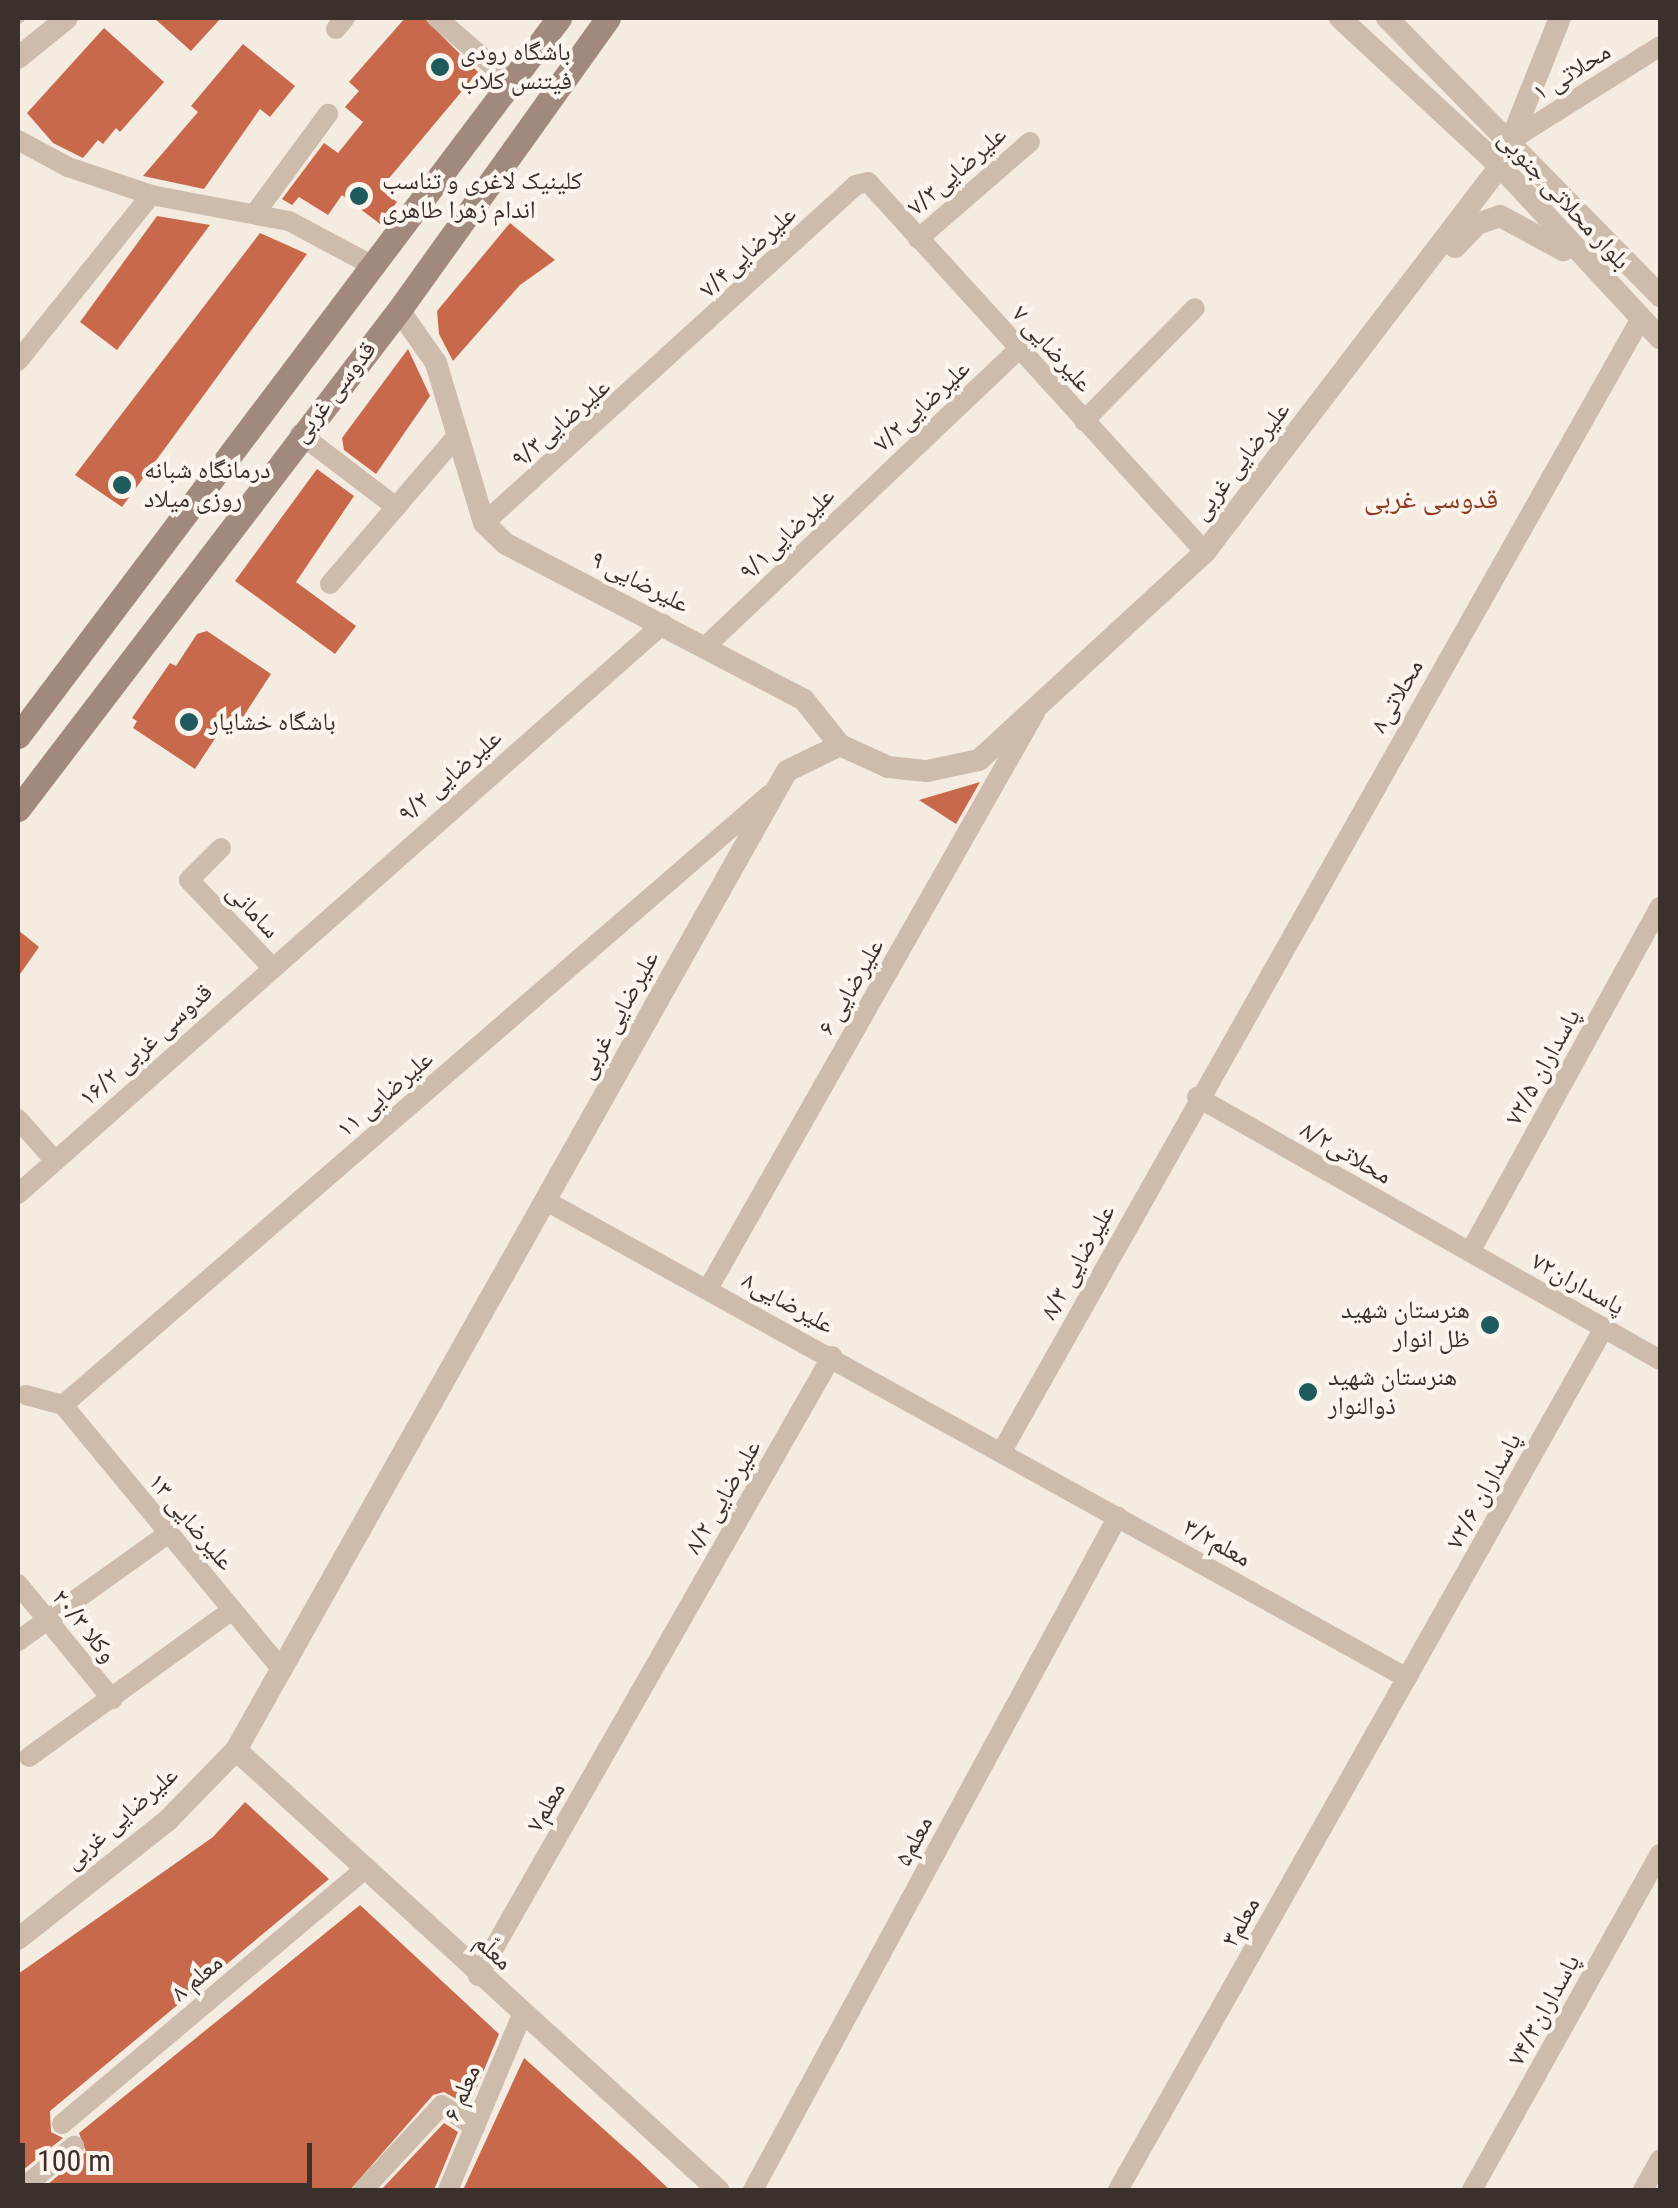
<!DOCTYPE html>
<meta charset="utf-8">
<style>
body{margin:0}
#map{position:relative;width:1678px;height:2208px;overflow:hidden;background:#f4ebe1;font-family:"Roboto Condensed","Noto Naskh Arabic",sans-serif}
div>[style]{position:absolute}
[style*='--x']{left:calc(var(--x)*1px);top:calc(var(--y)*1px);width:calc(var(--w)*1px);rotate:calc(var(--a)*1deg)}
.building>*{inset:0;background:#c8694b}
.service>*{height:10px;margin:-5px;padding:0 5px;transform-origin:5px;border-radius:5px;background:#cdbbac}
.minor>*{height:20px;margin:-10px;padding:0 10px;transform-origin:10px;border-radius:10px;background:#cdbbac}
.tertiary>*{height:22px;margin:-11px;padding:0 11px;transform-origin:11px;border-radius:11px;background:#cdbbac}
.secondary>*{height:25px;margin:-12.5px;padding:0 12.5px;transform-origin:12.5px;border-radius:12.5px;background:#a18a7d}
.dots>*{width:28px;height:28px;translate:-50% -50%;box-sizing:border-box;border:5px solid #fbf5ee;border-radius:50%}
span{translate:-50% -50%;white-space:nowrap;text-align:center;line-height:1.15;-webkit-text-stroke:8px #fbf5ee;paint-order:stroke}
.poi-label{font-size:25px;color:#3b302b}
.left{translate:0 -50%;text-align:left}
.right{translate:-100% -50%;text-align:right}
.street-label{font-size:25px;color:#3b302b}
.neighbourhood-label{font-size:28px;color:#8c3b22}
.frame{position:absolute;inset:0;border:20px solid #3b302b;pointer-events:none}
.scale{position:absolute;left:20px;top:2143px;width:292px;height:45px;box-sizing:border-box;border:5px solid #3b302b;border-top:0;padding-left:12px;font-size:30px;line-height:35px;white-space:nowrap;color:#3b302b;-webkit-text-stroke:8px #fbf5ee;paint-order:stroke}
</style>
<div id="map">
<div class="building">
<div style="clip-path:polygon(154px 18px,221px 18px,191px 51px)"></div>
<div style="clip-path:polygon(405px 18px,424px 18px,478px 72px,380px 189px,397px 202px,380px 224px,342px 195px,328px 215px,299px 197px,292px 205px,282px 199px,324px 143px,338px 153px,363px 122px,345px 107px,359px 91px,349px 82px)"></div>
<div style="clip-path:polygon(104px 28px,164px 82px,120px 132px,116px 128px,103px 144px,98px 140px,83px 158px,53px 143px,27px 113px)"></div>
<div style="clip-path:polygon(243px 44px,295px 86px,270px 117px,260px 109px,204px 189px,143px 176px,198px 112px,191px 106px)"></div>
<div style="clip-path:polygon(157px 216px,210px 225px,117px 350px,80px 322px)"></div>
<div style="clip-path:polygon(510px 223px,555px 260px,520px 285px,453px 361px,439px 334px,437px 311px)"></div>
<div style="clip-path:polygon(260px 233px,307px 254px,122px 507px,75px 475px)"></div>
<div style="clip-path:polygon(408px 349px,430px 396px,376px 474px,344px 450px,342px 438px)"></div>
<div style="clip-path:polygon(317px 469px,354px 496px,296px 582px,356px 626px,335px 654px,235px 581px)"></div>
<div style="clip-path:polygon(207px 631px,271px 674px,243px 717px,239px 714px,225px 735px,220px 731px,195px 769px,133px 728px,137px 721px,132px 718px,170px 663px,176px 666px,197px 634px)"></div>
<div style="clip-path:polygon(980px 782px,956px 824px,919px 800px)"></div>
<div style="clip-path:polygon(18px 930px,39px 947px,18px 977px)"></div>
<div style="clip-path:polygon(245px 1802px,329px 1879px,50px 2111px,51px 2132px,63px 2138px,18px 2174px,18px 1974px,213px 1837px)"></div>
<div style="clip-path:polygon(360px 1905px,499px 2034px,469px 2106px,444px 2092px,433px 2095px,350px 2190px,41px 2190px,86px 2152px,79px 2133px)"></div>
<div style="clip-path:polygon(524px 2058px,637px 2159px,670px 2190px,463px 2190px)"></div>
<div style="clip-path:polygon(444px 2123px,458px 2132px,434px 2190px,381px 2190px)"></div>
</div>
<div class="service">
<div style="--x:18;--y:19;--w:2;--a:-27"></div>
</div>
<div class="minor">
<div style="--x:437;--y:18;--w:96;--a:40.8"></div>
<div style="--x:336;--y:29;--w:14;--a:-51"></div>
<div style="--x:18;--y:140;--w:57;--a:28.4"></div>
<div style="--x:68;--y:167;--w:88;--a:18.6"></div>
<div style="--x:151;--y:195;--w:140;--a:10.7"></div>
<div style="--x:289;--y:221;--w:98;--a:28.1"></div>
<div style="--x:1511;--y:140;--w:176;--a:-32.2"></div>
<div style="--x:256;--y:212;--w:122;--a:-53.7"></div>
<div style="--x:918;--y:239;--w:148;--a:-40.9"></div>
<div style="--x:18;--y:361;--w:213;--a:-51.3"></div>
<div style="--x:1084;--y:421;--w:158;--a:-45.5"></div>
<div style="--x:300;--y:434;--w:121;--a:37.2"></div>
<div style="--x:484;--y:523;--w:503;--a:-42.26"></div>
<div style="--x:856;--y:185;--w:12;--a:-14"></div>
<div style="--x:868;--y:182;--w:500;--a:47.67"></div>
<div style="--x:330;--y:584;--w:194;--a:-49.4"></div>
<div style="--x:706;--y:646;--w:431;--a:-43.5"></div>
<div style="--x:221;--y:848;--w:45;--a:135"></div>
<div style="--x:189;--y:880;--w:119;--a:46.4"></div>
<div style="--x:1197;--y:1097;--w:532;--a:29.6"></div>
<div style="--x:18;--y:1119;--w:56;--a:48.6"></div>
<div style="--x:18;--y:1194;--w:861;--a:-41.47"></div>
<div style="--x:548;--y:1202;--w:982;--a:28.99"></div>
<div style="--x:1470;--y:1252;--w:394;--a:-61.2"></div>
<div style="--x:709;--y:1287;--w:660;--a:-60.41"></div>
<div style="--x:26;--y:1395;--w:38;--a:15"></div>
<div style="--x:63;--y:1405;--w:933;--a:-40.83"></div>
<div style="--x:63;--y:1405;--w:344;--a:50.4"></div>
<div style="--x:1002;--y:1451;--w:1299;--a:-60.57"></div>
<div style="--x:18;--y:1584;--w:149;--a:50.7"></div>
<div style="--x:18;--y:1641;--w:182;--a:-35.6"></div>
<div style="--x:29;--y:1757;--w:251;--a:-35.9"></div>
<div style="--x:478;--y:1976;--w:714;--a:-60.28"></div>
<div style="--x:62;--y:2124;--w:395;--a:-40.1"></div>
<div style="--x:20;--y:2190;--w:70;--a:-39.2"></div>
<div style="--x:363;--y:2190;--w:116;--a:-47.1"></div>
<div style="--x:442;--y:2105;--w:40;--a:34"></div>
<div style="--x:448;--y:2190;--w:190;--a:-67.1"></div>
<div style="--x:753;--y:2190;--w:766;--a:-61.56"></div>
<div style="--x:1118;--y:2190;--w:990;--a:-60.59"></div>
<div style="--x:1472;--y:2190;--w:385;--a:-60.8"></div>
<div style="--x:1643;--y:2190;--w:35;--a:-61"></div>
</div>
<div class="tertiary">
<div style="--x:1340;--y:18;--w:218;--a:42.8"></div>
<div style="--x:1500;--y:166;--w:235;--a:47.1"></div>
<div style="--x:1387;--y:18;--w:390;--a:45.5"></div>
<div style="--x:18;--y:58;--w:63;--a:-39.2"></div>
<div style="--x:1511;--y:140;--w:131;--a:-68.1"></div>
<div style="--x:1455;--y:247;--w:32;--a:-46"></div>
<div style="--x:1477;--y:224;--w:24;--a:-19"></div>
<div style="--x:1500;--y:216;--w:72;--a:28.4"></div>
<div style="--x:399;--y:310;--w:65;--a:55.1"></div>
<div style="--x:436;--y:363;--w:167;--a:73.3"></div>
<div style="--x:484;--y:523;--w:30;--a:44"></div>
<div style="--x:506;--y:544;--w:336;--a:27.6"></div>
<div style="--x:804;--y:700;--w:58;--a:51.3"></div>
<div style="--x:236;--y:1750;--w:653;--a:42.39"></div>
<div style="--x:18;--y:1939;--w:191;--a:-38.4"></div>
<div style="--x:168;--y:1820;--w:98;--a:-45.8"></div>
<div style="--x:236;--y:1750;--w:1123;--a:-60.63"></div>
<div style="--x:787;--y:771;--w:59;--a:-26.1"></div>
<div style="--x:840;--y:745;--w:53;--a:24.6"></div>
<div style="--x:888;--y:767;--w:39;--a:6"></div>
<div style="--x:927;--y:771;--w:53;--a:-11.9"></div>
<div style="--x:979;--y:760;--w:307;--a:-42.6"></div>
<div style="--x:1205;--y:552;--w:486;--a:-52.6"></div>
</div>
<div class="secondary">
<div style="--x:18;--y:736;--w:899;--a:-53"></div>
<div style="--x:18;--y:809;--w:628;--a:-52.64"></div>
<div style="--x:399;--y:310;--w:359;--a:-54.4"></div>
</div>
<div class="dots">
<div style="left:440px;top:67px;background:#1f5a5e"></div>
<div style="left:359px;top:196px;background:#1f5a5e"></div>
<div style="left:122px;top:485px;background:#1f5a5e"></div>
<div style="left:189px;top:722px;background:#1f5a5e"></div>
<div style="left:1490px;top:1325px;background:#1f5a5e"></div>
<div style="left:1308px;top:1392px;background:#1f5a5e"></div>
</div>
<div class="poi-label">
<span class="left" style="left:460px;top:67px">باشگاه رودی<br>فیتنس کلاب</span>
<span class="left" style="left:382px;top:196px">کلینیک لاغری و تناسب<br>اندام زهرا طاهری</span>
<span class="left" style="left:144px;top:485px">درمانگاه شبانه<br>روزی میلاد</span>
<span class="left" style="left:209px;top:722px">باشگاه خشایار</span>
<span class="right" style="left:1470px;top:1325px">هنرستان شهید<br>ظل انوار</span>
<span class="left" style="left:1328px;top:1392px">هنرستان شهید<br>ذوالنوار</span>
</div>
<div class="street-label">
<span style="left:1572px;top:72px;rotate:-32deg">۱ محلاتی</span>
<span style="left:957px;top:171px;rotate:-41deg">علیرضایی۷/۳</span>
<span style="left:1564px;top:200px;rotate:47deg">بلوار محلاتی جنوبی</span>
<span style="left:748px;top:252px;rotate:-43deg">علیرضایی۷/۴</span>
<span style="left:1052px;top:349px;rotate:48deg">۷ علیرضایی</span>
<span style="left:334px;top:392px;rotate:-52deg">قدوسی غربی</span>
<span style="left:922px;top:406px;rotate:-43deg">علیرضایی۷/۲</span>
<span style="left:561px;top:423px;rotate:-41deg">علیرضایی۹/۳</span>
<span style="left:1241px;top:461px;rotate:-52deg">علیرضایی غربی</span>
<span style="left:787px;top:534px;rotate:-44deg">علیرضایی۹/۱</span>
<span style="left:640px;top:582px;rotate:27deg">۹ علیرضایی</span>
<span style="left:1397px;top:696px;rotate:-60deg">محلاتی۸</span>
<span style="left:450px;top:776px;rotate:-41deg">۹/۲ علیرضایی</span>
<span style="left:253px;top:911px;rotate:47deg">سامانی</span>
<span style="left:851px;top:987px;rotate:-60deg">۶ علیرضایی</span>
<span style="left:618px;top:1015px;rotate:-61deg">علیرضایی غربی</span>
<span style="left:146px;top:1045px;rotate:-42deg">۱۶/۲ قدوسی غربی</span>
<span style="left:1543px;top:1067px;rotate:-61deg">۷۲/۵ پاسداران</span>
<span style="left:385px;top:1094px;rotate:-41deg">۱۱ علیرضایی</span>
<span style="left:1346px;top:1153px;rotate:30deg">محلاتی۸/۲</span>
<span style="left:1078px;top:1262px;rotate:-61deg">۸/۳ علیرضایی</span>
<span style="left:1578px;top:1284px;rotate:29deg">پاسداران۷۲</span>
<span style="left:788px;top:1303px;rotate:29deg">علیرضایی۸</span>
<span style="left:1484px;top:1491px;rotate:-61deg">۷۲/۶ پاسداران</span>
<span style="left:723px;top:1497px;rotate:-60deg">علیرضایی ۸/۲</span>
<span style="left:191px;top:1522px;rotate:50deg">۱۳ علیرضایی</span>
<span style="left:1217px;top:1543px;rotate:29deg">معلم۳/۲</span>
<span style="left:84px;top:1626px;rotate:51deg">وکلا ۲۰/۳</span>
<span style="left:546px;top:1807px;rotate:-60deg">معلم۷</span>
<span style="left:121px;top:1818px;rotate:-41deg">علیرضایی غربی</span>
<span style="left:914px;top:1841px;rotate:-62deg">معلم۵</span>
<span style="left:1241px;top:1922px;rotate:-61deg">معلم۳</span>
<span style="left:493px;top:1952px;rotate:42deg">معلّم</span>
<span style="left:197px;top:1978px;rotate:-40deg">۸ معلم</span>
<span style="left:1544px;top:2010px;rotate:-61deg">پاسداران۷۴/۳</span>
<span style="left:462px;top:2093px;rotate:-67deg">۶ معلم</span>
</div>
<div class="neighbourhood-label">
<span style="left:1431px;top:499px">قدوسی غربی</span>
</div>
<div class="frame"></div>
<div class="scale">100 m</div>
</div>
